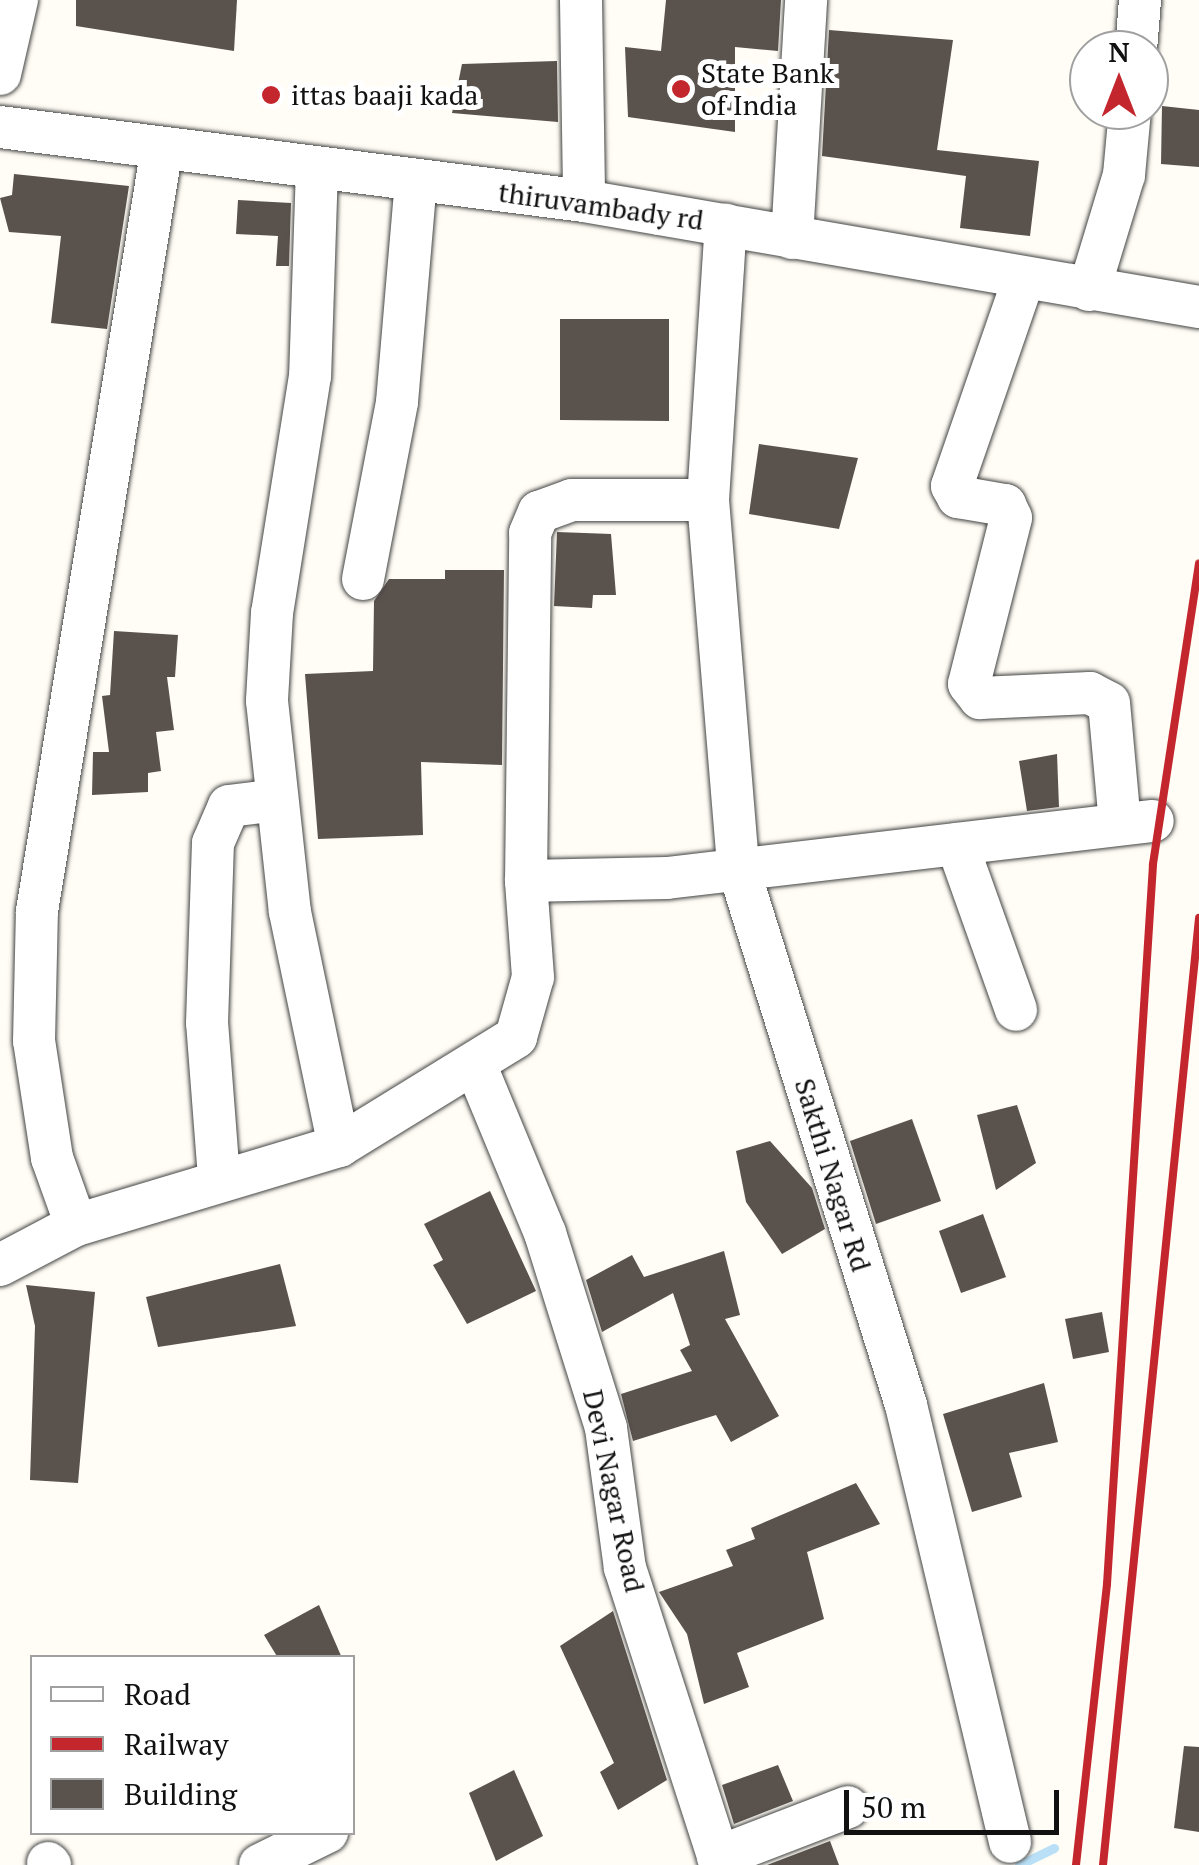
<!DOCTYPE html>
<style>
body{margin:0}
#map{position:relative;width:1199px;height:1865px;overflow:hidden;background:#fffdf5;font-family:"PT Serif",serif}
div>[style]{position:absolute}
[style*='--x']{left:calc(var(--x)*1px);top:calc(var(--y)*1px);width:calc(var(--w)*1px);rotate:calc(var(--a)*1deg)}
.stream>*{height:9px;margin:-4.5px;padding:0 4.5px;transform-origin:4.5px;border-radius:4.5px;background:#b9e0f7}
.building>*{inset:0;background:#5a524d}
.roads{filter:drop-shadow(0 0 2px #444) drop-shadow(0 0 2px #444)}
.minor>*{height:42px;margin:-21px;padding:0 21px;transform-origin:21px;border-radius:21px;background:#fff}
.rail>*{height:8px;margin:-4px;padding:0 4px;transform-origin:4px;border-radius:4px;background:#c4262e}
.dots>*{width:28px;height:28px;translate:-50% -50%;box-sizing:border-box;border:5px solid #fff;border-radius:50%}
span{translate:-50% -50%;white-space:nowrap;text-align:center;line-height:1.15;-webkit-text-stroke:10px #fff;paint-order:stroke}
.poi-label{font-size:28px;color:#111}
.left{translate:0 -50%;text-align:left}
.street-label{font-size:28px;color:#111}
.legend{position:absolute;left:30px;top:1655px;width:325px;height:180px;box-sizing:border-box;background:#fff;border:2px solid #a0a0a0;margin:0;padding:12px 18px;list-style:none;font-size:30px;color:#111}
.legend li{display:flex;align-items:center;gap:20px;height:50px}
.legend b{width:50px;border:2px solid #a0a0a0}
.north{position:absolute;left:1069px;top:30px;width:100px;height:100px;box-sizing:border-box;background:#fff;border:2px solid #a0a0a0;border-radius:50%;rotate:0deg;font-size:28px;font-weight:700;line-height:40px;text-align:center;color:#111}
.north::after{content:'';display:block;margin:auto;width:35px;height:45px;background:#c4262e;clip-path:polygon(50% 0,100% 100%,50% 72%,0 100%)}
.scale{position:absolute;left:844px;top:1790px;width:215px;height:45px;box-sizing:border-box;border:5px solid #111;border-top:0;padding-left:12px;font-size:30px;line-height:35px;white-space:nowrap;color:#111;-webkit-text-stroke:8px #fff;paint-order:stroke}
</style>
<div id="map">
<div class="stream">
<div style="--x:1019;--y:1865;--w:39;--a:-26"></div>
</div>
<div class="building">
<div style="clip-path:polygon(76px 0,237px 0,234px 51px,76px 26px)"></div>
<div style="clip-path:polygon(666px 0,781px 0,778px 51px,735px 47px,735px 132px,628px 117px,625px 47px,661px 51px)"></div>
<div style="clip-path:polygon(829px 30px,953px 40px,937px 150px,1039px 161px,1030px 236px,960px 228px,966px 176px,822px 156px)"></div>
<div style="clip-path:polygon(557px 61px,558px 122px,452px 113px,462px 64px)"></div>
<div style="clip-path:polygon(1162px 106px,1199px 110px,1199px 167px,1161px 164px)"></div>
<div style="clip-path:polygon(14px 174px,129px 186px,107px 329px,51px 323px,61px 236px,9px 232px,0 198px,12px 195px)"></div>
<div style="clip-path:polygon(238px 200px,291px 203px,289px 266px,276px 266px,278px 236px,236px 234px)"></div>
<div style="clip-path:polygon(560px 319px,669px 319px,669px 421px,560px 420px)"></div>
<div style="clip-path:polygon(759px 444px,858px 458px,839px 529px,749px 514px)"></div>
<div style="clip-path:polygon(557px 532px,611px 534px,616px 595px,593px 595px,592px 608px,554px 606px)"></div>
<div style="clip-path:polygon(445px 570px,504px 570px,502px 765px,421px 762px,423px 835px,318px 839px,305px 674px,373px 671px,374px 601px,389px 579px,445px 579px)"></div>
<div style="clip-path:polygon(114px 631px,178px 635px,175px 677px,167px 677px,174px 730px,156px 732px,161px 771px,148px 773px,148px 792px,92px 795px,93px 752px,109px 752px,102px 696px,110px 695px)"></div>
<div style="clip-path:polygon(1057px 754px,1059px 807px,1027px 811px,1019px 761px)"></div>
<div style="clip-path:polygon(1017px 1105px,1036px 1163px,996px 1190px,977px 1115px)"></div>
<div style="clip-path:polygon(912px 1119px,941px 1201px,876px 1224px,850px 1141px)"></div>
<div style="clip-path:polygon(770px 1141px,812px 1188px,825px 1229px,782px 1254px,746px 1202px,736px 1151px)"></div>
<div style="clip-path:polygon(490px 1191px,536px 1291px,467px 1324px,433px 1265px,443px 1260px,424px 1224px)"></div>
<div style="clip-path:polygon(983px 1214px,1006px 1277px,961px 1293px,939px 1231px)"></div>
<div style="clip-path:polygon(724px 1251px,740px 1315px,725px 1319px,779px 1416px,731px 1442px,716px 1415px,633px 1441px,621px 1394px,692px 1371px,680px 1350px,690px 1345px,673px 1293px,602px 1332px,586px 1280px,632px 1255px,644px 1277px)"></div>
<div style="clip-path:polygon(280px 1264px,296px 1326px,158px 1347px,146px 1297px)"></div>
<div style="clip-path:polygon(26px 1285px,95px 1292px,78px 1483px,30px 1480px,35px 1326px)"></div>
<div style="clip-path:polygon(1102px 1312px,1109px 1352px,1073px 1359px,1065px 1319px)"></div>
<div style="clip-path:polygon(1044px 1383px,1058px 1442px,1009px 1453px,1022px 1497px,972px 1512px,943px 1414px)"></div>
<div style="clip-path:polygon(856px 1483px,880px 1524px,807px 1552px,824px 1619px,737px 1653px,749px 1687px,704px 1704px,687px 1634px,659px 1592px,733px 1566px,726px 1550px,755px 1539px,751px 1528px)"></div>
<div style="clip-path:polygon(319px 1605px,342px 1658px,278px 1658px,264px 1635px)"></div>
<div style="clip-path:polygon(613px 1611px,667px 1780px,618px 1810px,600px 1772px,614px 1763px,560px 1646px)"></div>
<div style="clip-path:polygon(1184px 1746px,1199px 1747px,1199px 1832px,1174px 1828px)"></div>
<div style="clip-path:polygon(778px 1765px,793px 1801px,734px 1824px,722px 1785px)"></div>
<div style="clip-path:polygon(514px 1770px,543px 1836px,496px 1861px,469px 1793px)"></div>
<div style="clip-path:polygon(830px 1841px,839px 1865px,767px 1865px)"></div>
</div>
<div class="roads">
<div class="minor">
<div style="--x:581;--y:0;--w:201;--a:89.1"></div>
<div style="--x:1136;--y:50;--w:50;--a:-85.4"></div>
<div style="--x:0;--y:74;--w:76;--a:-77.1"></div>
<div style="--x:0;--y:127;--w:589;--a:7.22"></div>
<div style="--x:584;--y:201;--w:624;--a:9.78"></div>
<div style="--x:317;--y:168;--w:208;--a:91.9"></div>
<div style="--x:310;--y:376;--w:240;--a:99.1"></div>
<div style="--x:272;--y:613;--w:88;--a:93.3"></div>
<div style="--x:267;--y:701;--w:212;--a:83.8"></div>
<div style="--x:290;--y:912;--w:239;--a:78.2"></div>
<div style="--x:792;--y:238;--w:238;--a:-86.6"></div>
<div style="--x:1024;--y:278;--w:220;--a:109.1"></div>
<div style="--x:952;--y:486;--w:13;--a:61"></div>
<div style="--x:958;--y:497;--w:48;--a:9.7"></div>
<div style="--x:1005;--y:505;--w:14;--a:65"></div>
<div style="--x:1011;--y:518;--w:171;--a:104.2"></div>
<div style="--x:969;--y:684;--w:18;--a:52"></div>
<div style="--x:980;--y:698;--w:110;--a:-2.6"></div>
<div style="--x:1090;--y:693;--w:21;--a:28"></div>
<div style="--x:1109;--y:703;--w:121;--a:84.8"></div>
<div style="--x:1089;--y:290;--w:120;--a:-73.1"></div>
<div style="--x:1124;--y:175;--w:65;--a:-84.7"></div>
<div style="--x:708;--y:500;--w:368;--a:85.3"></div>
<div style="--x:738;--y:867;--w:564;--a:72.66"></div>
<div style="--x:906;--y:1405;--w:449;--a:76.6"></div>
<div style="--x:363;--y:579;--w:180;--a:-79.1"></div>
<div style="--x:397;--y:402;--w:223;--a:-85.1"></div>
<div style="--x:957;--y:844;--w:176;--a:70.4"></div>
<div style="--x:526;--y:881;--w:348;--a:-89.3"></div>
<div style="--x:530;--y:533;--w:23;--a:-67"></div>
<div style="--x:539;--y:512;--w:35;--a:-20"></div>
<div style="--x:572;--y:500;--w:136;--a:0"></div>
<div style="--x:708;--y:500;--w:276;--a:-86.3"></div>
<div style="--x:475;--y:1064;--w:183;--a:67.5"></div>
<div style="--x:545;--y:1233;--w:204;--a:72.6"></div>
<div style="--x:606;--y:1428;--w:141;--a:82.3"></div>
<div style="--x:625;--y:1568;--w:312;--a:72.1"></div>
<div style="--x:219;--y:1178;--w:155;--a:-94.4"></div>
<div style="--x:207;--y:1023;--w:180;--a:-88.1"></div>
<div style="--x:213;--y:843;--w:40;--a:-66.6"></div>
<div style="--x:229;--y:806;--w:48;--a:-7.1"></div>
<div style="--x:76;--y:1225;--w:71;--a:-109.7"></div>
<div style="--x:52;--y:1158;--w:118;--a:-98.7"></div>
<div style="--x:34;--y:1041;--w:130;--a:-88.7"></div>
<div style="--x:37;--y:911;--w:773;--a:-80.7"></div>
<div style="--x:0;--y:1265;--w:86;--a:-27.8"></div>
<div style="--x:76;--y:1225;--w:275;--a:-16.7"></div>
<div style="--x:339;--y:1146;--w:208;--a:-31.6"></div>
<div style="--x:516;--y:1037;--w:62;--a:-74.2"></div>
<div style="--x:533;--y:977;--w:96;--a:-94.2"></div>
<div style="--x:526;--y:881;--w:141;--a:-1.2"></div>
<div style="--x:667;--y:878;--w:489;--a:-6.7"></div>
<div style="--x:718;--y:1857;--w:139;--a:-21"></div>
<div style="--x:48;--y:1863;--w:3;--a:45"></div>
<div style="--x:260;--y:1865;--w:75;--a:-26.2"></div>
</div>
</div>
<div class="rail">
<div style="--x:1076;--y:1865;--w:283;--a:-83.7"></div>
<div style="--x:1107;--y:1584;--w:721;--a:-86.34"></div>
<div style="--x:1153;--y:864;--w:304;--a:-81.3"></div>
<div style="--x:1103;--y:1865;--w:952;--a:-84.21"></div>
</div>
<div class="dots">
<div style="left:681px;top:89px;background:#c4262e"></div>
<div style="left:271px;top:95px;background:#c4262e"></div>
</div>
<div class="poi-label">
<span class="left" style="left:701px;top:89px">State Bank<br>of India</span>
<span class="left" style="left:291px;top:95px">ittas baaji kada</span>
</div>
<div class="street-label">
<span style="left:601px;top:206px;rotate:8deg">thiruvambady rd</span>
<span style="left:833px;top:1175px;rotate:73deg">Sakthi Nagar Rd</span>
<span style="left:614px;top:1491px;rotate:78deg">Devi Nagar Road</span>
</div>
<ul class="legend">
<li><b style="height:12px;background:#fff"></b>Road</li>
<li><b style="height:12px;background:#c4262e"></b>Railway</li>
<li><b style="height:28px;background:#5a524d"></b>Building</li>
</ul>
<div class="north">N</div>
<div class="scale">50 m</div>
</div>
